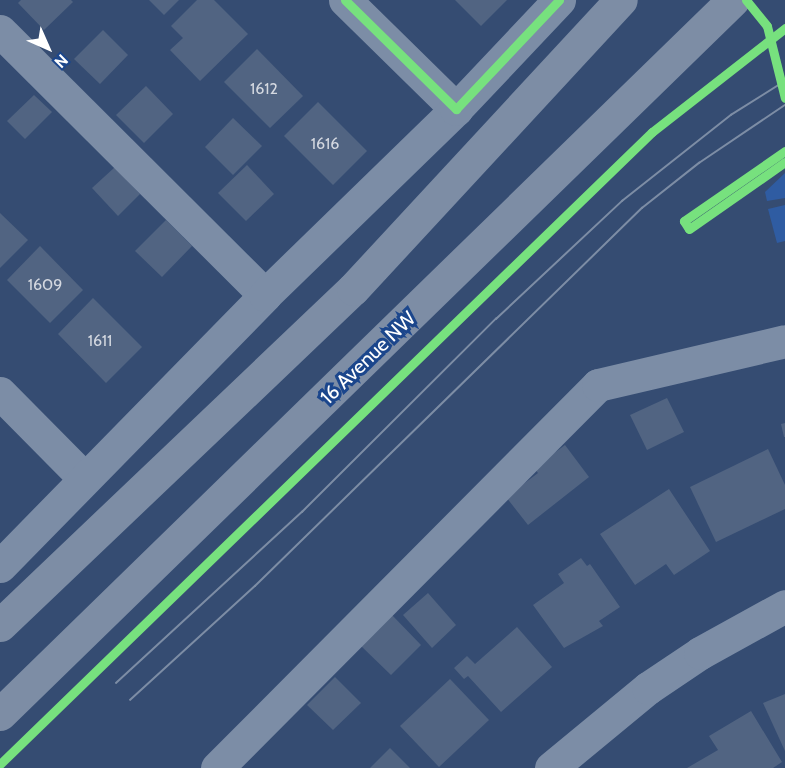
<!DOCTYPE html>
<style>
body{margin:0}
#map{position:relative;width:785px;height:768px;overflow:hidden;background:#354c72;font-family:Cabin,sans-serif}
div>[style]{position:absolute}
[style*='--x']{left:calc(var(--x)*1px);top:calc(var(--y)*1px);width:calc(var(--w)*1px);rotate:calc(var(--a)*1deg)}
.green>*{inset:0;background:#2f5ca2}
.building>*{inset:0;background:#516482}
.minor>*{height:33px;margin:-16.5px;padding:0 16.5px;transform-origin:16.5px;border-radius:16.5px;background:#7c8da6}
.highway>*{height:33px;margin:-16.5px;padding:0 16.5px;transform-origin:16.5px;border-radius:16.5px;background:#7d8da5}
.tram>*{height:1.5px;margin:-0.75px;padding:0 0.75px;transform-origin:0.75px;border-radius:0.75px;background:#7d8da5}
.cycleway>*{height:9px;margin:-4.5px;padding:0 4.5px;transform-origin:4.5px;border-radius:4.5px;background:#77e17e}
span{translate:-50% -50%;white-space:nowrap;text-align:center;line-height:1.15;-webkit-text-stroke:6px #1b468c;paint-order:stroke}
.number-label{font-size:16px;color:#d4d8e0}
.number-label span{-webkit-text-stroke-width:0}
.street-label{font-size:20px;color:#fff}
.north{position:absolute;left:18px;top:18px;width:60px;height:60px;-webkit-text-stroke:4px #1b468c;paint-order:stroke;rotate:135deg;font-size:16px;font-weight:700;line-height:24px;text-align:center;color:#fff}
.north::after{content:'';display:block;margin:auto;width:21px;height:27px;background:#fff;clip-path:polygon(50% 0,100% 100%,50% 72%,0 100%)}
</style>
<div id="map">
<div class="green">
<div style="clip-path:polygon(785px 173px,785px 198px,767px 201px,765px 192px)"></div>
<div style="clip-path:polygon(785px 205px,785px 241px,777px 243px,768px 209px)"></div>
</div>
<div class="building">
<div style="clip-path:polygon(21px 0,71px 0,73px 2px,44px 30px,18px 3px)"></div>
<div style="clip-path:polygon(149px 0,179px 0,164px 15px)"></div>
<div style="clip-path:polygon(197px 0,214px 0,248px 34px,200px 81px,170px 50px,183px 38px,171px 26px)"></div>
<div style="clip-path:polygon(455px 0,507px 0,481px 26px)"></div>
<div style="clip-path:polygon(103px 30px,128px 55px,100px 84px,74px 59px)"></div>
<div style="clip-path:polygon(257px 49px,303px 96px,270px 128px,224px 82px)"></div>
<div style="clip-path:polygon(146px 86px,173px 114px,144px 143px,116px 115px)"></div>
<div style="clip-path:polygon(34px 95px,52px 112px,25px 139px,7px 121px)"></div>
<div style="clip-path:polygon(318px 102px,367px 151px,333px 185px,284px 136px)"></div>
<div style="clip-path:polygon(233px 118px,262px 146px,233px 175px,205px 147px)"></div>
<div style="clip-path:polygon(247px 165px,274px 194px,246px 221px,218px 193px)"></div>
<div style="clip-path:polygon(115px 167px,140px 194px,118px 216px,92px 188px)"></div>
<div style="clip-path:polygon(0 213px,28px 240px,0 268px)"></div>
<div style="clip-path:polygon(166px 220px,192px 246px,162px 277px,135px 251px)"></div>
<div style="clip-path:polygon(40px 246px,83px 290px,50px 323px,7px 280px)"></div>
<div style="clip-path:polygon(93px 298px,142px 347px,106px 383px,58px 334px)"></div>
<div style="clip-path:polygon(667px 398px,684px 432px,647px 450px,630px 415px)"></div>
<div style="clip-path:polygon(785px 423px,785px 437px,784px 437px,781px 424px)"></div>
<div style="clip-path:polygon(565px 445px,589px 477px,528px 525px,506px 497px,538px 473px,534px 468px)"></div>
<div style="clip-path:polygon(768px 449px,785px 485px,785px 509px,716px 542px,690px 487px)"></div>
<div style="clip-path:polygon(669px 489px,710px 551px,674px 575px,666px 564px,635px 585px,600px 534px)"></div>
<div style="clip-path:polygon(581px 558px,587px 566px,590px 564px,620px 607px,599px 621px,603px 626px,564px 648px,533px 605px,564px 583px,558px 574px)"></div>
<div style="clip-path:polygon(428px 593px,456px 625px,432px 648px,403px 615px)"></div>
<div style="clip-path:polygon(391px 614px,421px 645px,391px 675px,360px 645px)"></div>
<div style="clip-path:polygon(517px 627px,552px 667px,501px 712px,468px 676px,464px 679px,454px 668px,467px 656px,475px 664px)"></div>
<div style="clip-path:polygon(335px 677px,361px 703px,333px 730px,307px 705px)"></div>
<div style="clip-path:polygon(450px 679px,489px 720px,439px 767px,400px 726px)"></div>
<div style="clip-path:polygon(785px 694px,785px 751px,763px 703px)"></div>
<div style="clip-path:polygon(751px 711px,782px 762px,773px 768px,687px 768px,718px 750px,709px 736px)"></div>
<div style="clip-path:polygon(390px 748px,410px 768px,370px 768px)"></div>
</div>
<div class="minor">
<div style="--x:345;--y:0;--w:156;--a:44.5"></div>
<div style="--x:0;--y:31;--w:374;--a:44.9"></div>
<div style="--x:0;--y:393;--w:120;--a:45.3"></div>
<div style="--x:0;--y:566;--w:379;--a:-45.6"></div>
<div style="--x:265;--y:295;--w:267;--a:-44.2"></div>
<div style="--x:456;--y:109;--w:150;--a:-46.6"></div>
<div style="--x:217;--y:768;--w:540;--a:-45.15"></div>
<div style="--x:598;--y:385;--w:192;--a:-13.2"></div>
<div style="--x:551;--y:768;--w:126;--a:-39.5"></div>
<div style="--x:648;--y:688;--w:63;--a:-33.9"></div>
<div style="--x:700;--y:653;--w:97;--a:-28.9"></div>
</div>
<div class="highway">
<div style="--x:0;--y:625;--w:487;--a:-43.6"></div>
<div style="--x:353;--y:289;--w:394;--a:-47.2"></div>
<div style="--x:0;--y:714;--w:1023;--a:-44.25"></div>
</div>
<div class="tram">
<div style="--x:116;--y:683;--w:253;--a:-42.6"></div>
<div style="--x:302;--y:512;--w:274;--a:-44.9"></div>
<div style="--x:496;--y:319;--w:173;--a:-43.1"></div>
<div style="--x:622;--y:201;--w:139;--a:-38.3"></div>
<div style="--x:731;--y:115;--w:64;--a:-32.2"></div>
<div style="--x:130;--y:700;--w:169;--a:-42.4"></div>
<div style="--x:255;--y:586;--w:541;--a:-44.33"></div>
<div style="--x:642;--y:208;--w:73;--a:-38.3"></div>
<div style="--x:699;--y:163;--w:104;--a:-34"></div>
</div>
<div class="cycleway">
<div style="--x:345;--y:0;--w:156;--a:44.5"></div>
<div style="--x:456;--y:109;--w:150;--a:-46.6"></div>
<div style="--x:746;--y:0;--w:33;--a:51"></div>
<div style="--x:767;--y:26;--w:74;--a:76"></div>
<div style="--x:785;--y:151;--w:123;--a:145.3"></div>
<div style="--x:684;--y:221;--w:9;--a:58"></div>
<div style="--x:689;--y:229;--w:117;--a:-34.9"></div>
<div style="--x:0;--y:764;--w:908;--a:-44.11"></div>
<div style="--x:652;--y:132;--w:169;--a:-38"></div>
</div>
<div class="number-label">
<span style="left:264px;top:89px">1612</span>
<span style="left:325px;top:144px">1616</span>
<span style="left:45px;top:285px">1609</span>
<span style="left:100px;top:341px">1611</span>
</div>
<div class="street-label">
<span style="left:368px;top:358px;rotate:-44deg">16 Avenue NW</span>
</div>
<div class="north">N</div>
</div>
